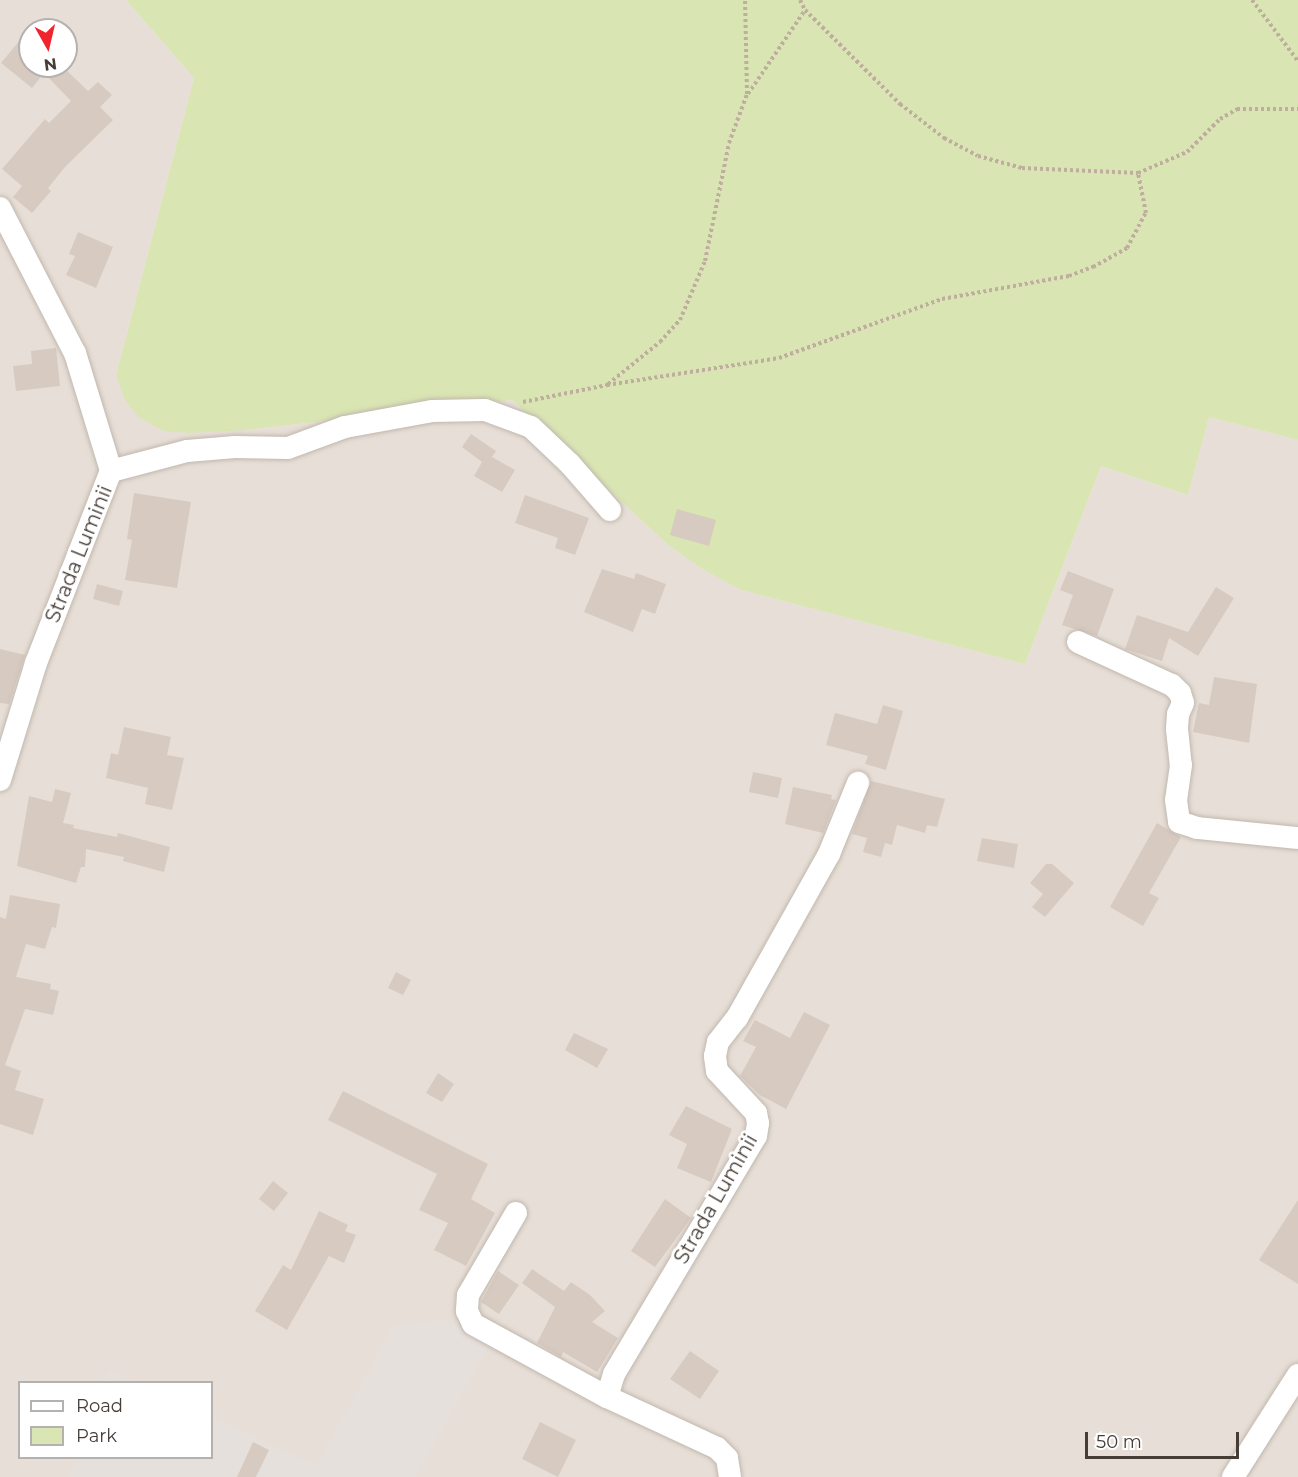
<!DOCTYPE html>
<style>
body{margin:0}
#map{position:relative;width:1298px;height:1477px;overflow:hidden;background:#f3eee8;font-family:Montserrat,sans-serif}
div>[style]{position:absolute}
[style*='--x']{left:calc(var(--x)*1px);top:calc(var(--y)*1px);width:calc(var(--w)*1px);rotate:calc(var(--a)*1deg)}
.residential>*{inset:0;background:#e7dfd7}
.industrial>*{inset:0;background:#e6e0dd}
.green>*{inset:0;background:#d9e5b3}
.building>*{inset:0;background:#d7cac1}
.path>*{height:4px;margin-top:-2px;transform-origin:0;background:repeating-linear-gradient(90deg,#bfad9d 0 3px,transparent 0 6px)}
.roads{filter:drop-shadow(0 0 2px #c1b7ae) drop-shadow(0 0 2px #c1b7ae)}
.minor>*{height:22px;margin:-11px;padding:0 11px;transform-origin:11px;border-radius:11px;background:#fff}
span{translate:-50% -50%;white-space:nowrap;text-align:center;line-height:1.15;-webkit-text-stroke:6px #fff;paint-order:stroke}
.street-label{font-size:20px;color:#463d37}
.legend{position:absolute;left:18px;top:1381px;width:195px;height:78px;box-sizing:border-box;background:#fff;border:2px solid #b5b1af;margin:0;padding:8px 10px;list-style:none;font-size:18px;color:#463d37}
.legend li{display:flex;align-items:center;gap:12px;height:30px}
.legend b{width:30px;border:2px solid #b5b1af}
.north{position:absolute;left:18px;top:18px;width:60px;height:60px;box-sizing:border-box;background:#fff;border:2px solid #b5b1af;border-radius:50%;rotate:172deg;font-size:16px;font-weight:700;line-height:24px;text-align:center;color:#463d37}
.north::after{content:'';display:block;margin:auto;width:21px;height:27px;background:#ef242d;clip-path:polygon(50% 0,100% 100%,50% 72%,0 100%)}
.scale{position:absolute;left:1085px;top:1432px;width:154px;height:27px;box-sizing:border-box;border:3px solid #463d37;border-top:0;padding-left:8px;font-size:18px;line-height:21px;white-space:nowrap;color:#463d37;-webkit-text-stroke:4px #fff;paint-order:stroke}
</style>
<div id="map">
<div class="residential">
<div style="clip-path:polygon(evenodd,0 0,126px 0,194px 78px,116px 375px,245px 430px,512px 400px,667px 544px,702px 569px,741px 590px,1025px 664px,1101px 466px,1188px 495px,1209px 417px,1298px 440px,1298px 1477px,0 1477px,0 0,30px 30px,66px 30px,66px 66px,30px 66px,30px 30px,0 0,20px 1382px,212px 1382px,212px 1458px,20px 1458px,20px 1382px)"></div>
</div>
<div class="industrial">
<div style="clip-path:polygon(448px 1320px,489px 1345px,415px 1477px,69px 1477px,76px 1458px,212px 1458px,212px 1417px,317px 1466px,393px 1326px)"></div>
<div style="clip-path:polygon(108px 1370px,135px 1382px,104px 1382px)"></div>
</div>
<div class="green">
<div style="clip-path:polygon(126px 0,1298px 0,1298px 440px,1209px 417px,1188px 495px,1101px 466px,1025px 664px,741px 590px,702px 569px,667px 544px,512px 400px,245px 430px,189px 433px,164px 431px,140px 418px,125px 400px,116px 375px,194px 78px)"></div>
</div>
<div class="building">
<div style="clip-path:polygon(30px 28px,30px 66px,62px 66px,88px 91px,98px 82px,112px 95px,100px 107px,113px 120px,65px 167px,48px 188px,51px 191px,32px 213px,13px 197px,22px 186px,2px 169px,45px 119px,49px 123px,71px 101px,44px 73px,32px 88px,1px 63px)"></div>
<div style="clip-path:polygon(78px 232px,113px 247px,96px 288px,66px 275px,75px 256px,69px 254px)"></div>
<div style="clip-path:polygon(56px 348px,60px 386px,16px 391px,13px 366px,32px 364px,31px 351px)"></div>
<div style="clip-path:polygon(471px 434px,496px 451px,492px 457px,515px 470px,502px 492px,474px 476px,482px 462px,462px 447px)"></div>
<div style="clip-path:polygon(134px 493px,191px 502px,177px 588px,125px 580px,132px 540px,127px 539px)"></div>
<div style="clip-path:polygon(525px 495px,589px 518px,575px 555px,555px 548px,558px 538px,515px 523px)"></div>
<div style="clip-path:polygon(677px 509px,716px 520px,709px 546px,670px 535px)"></div>
<div style="clip-path:polygon(602px 569px,634px 579px,636px 573px,666px 584px,655px 614px,642px 609px,633px 632px,584px 612px)"></div>
<div style="clip-path:polygon(1068px 571px,1114px 589px,1097px 636px,1062px 625px,1073px 595px,1060px 590px)"></div>
<div style="clip-path:polygon(97px 584px,123px 591px,119px 606px,93px 599px)"></div>
<div style="clip-path:polygon(1216px 587px,1234px 598px,1198px 656px,1169px 638px,1162px 661px,1125px 649px,1137px 615px,1188px 632px)"></div>
<div style="clip-path:polygon(0 649px,25px 655px,9px 704px,0 703px)"></div>
<div style="clip-path:polygon(1214px 677px,1257px 684px,1249px 743px,1193px 732px,1199px 703px,1209px 705px)"></div>
<div style="clip-path:polygon(883px 705px,903px 711px,886px 770px,865px 764px,868px 756px,826px 745px,835px 713px,877px 724px)"></div>
<div style="clip-path:polygon(124px 727px,171px 737px,167px 755px,184px 758px,172px 810px,145px 804px,148px 788px,106px 778px,111px 753px,118px 755px)"></div>
<div style="clip-path:polygon(753px 772px,782px 778px,778px 798px,749px 792px)"></div>
<div style="clip-path:polygon(871px 781px,945px 799px,937px 827px,927px 825px,925px 833px,897px 825px,892px 845px,885px 843px,881px 857px,863px 852px,867px 838px,852px 834px)"></div>
<div style="clip-path:polygon(793px 787px,832px 795px,831px 799px,836px 800px,823px 833px,785px 824px)"></div>
<div style="clip-path:polygon(55px 789px,71px 793px,63px 823px,74px 825px,73px 828px,117px 837px,118px 833px,170px 847px,164px 872px,123px 861px,124px 857px,86px 849px,85px 867px,81px 867px,76px 883px,17px 866px,29px 796px,52px 802px)"></div>
<div style="clip-path:polygon(1157px 823px,1181px 837px,1149px 893px,1159px 898px,1143px 926px,1110px 907px)"></div>
<div style="clip-path:polygon(982px 838px,1018px 844px,1014px 868px,977px 861px)"></div>
<div style="clip-path:polygon(1046px 864px,1052px 864px,1074px 883px,1045px 917px,1032px 907px,1043px 894px,1030px 883px)"></div>
<div style="clip-path:polygon(10px 895px,60px 904px,56px 928px,52px 927px,45px 949px,26px 944px,16px 977px,51px 984px,50px 989px,59px 991px,53px 1015px,25px 1009px,5px 1065px,21px 1071px,15px 1090px,44px 1099px,33px 1135px,0 1124px,0 917px,6px 919px)"></div>
<div style="clip-path:polygon(396px 972px,411px 980px,403px 995px,388px 988px)"></div>
<div style="clip-path:polygon(804px 1012px,830px 1025px,786px 1109px,760px 1095px,740px 1076px,756px 1047px,743px 1041px,755px 1020px,790px 1038px)"></div>
<div style="clip-path:polygon(574px 1033px,608px 1049px,597px 1068px,565px 1050px)"></div>
<div style="clip-path:polygon(438px 1073px,454px 1084px,442px 1102px,426px 1093px)"></div>
<div style="clip-path:polygon(343px 1091px,488px 1164px,471px 1199px,495px 1213px,466px 1266px,434px 1250px,448px 1223px,419px 1210px,437px 1174px,328px 1120px)"></div>
<div style="clip-path:polygon(686px 1106px,732px 1129px,711px 1182px,677px 1168px,687px 1144px,669px 1135px)"></div>
<div style="clip-path:polygon(273px 1181px,288px 1193px,274px 1211px,259px 1199px)"></div>
<div style="clip-path:polygon(665px 1199px,691px 1218px,655px 1267px,631px 1251px)"></div>
<div style="clip-path:polygon(1298px 1200px,1298px 1284px,1259px 1260px)"></div>
<div style="clip-path:polygon(319px 1211px,348px 1225px,345px 1231px,356px 1235px,344px 1263px,329px 1256px,287px 1330px,255px 1311px,283px 1265px,291px 1270px)"></div>
<div style="clip-path:polygon(532px 1269px,564px 1291px,571px 1282px,590px 1295px,605px 1311px,592px 1322px,618px 1338px,597px 1372px,563px 1352px,561px 1357px,537px 1343px,555px 1307px,522px 1283px)"></div>
<div style="clip-path:polygon(498px 1271px,519px 1285px,499px 1314px,481px 1302px)"></div>
<div style="clip-path:polygon(690px 1351px,719px 1371px,700px 1399px,670px 1379px)"></div>
<div style="clip-path:polygon(540px 1422px,576px 1440px,558px 1477px,522px 1459px)"></div>
<div style="clip-path:polygon(253px 1442px,269px 1450px,256px 1477px,237px 1477px)"></div>
</div>
<div class="path">
<div style="--x:800;--y:0;--w:11;--a:63"></div>
<div style="--x:805;--y:10;--w:134;--a:44.7"></div>
<div style="--x:900;--y:104;--w:56;--a:37.7"></div>
<div style="--x:944;--y:138;--w:38;--a:28"></div>
<div style="--x:978;--y:156;--w:46;--a:15.3"></div>
<div style="--x:1022;--y:168;--w:116;--a:2.5"></div>
<div style="--x:1138;--y:173;--w:53;--a:-23.2"></div>
<div style="--x:1187;--y:152;--w:47;--a:-45"></div>
<div style="--x:1220;--y:119;--w:20;--a:-30"></div>
<div style="--x:1237;--y:109;--w:61;--a:0"></div>
<div style="--x:1252;--y:0;--w:76;--a:53"></div>
<div style="--x:748;--y:94;--w:102;--a:-55.8"></div>
<div style="--x:608;--y:384;--w:67;--a:-38.9"></div>
<div style="--x:660;--y:342;--w:30;--a:-48"></div>
<div style="--x:680;--y:320;--w:64;--a:-67"></div>
<div style="--x:705;--y:261;--w:120;--a:-78.5"></div>
<div style="--x:729;--y:143;--w:52;--a:-69.8"></div>
<div style="--x:747;--y:94;--w:94;--a:-91.2"></div>
<div style="--x:523;--y:402;--w:86;--a:-11.4"></div>
<div style="--x:607;--y:385;--w:174;--a:-8.9"></div>
<div style="--x:779;--y:358;--w:173;--a:-19.9"></div>
<div style="--x:942;--y:299;--w:129;--a:-10.3"></div>
<div style="--x:1069;--y:276;--w:26;--a:-21"></div>
<div style="--x:1093;--y:267;--w:39;--a:-29"></div>
<div style="--x:1127;--y:248;--w:40;--a:-62"></div>
<div style="--x:1146;--y:213;--w:41;--a:-101.3"></div>
</div>
<div class="roads">
<div class="minor">
<div style="--x:0;--y:208;--w:163;--a:62.7"></div>
<div style="--x:75;--y:353;--w:123;--a:73"></div>
<div style="--x:1078;--y:642;--w:103;--a:24.6"></div>
<div style="--x:1172;--y:685;--w:11;--a:45"></div>
<div style="--x:1180;--y:693;--w:10;--a:73"></div>
<div style="--x:1183;--y:703;--w:12;--a:114"></div>
<div style="--x:1178;--y:714;--w:15;--a:94"></div>
<div style="--x:1177;--y:729;--w:36;--a:84"></div>
<div style="--x:1181;--y:765;--w:35;--a:98"></div>
<div style="--x:1176;--y:800;--w:22;--a:82"></div>
<div style="--x:1179;--y:822;--w:19;--a:18"></div>
<div style="--x:1197;--y:828;--w:101;--a:5.7"></div>
<div style="--x:0;--y:780;--w:122;--a:-72.9"></div>
<div style="--x:36;--y:663;--w:206;--a:-68.7"></div>
<div style="--x:111;--y:471;--w:79;--a:-14.7"></div>
<div style="--x:187;--y:451;--w:48;--a:-4.8"></div>
<div style="--x:235;--y:447;--w:53;--a:1.1"></div>
<div style="--x:288;--y:448;--w:61;--a:-20.2"></div>
<div style="--x:345;--y:427;--w:88;--a:-10.4"></div>
<div style="--x:432;--y:411;--w:53;--a:-1.1"></div>
<div style="--x:485;--y:410;--w:49;--a:20.3"></div>
<div style="--x:531;--y:427;--w:54;--a:43.5"></div>
<div style="--x:570;--y:464;--w:61;--a:49"></div>
<div style="--x:516;--y:1213;--w:95;--a:120.3"></div>
<div style="--x:468;--y:1295;--w:16;--a:94"></div>
<div style="--x:467;--y:1311;--w:14;--a:65"></div>
<div style="--x:473;--y:1324;--w:153;--a:28.6"></div>
<div style="--x:730;--y:1477;--w:19;--a:-99"></div>
<div style="--x:727;--y:1458;--w:14;--a:-135"></div>
<div style="--x:717;--y:1448;--w:121;--a:-155.1"></div>
<div style="--x:607;--y:1397;--w:24;--a:-73"></div>
<div style="--x:614;--y:1374;--w:277;--a:-59.2"></div>
<div style="--x:756;--y:1136;--w:13;--a:-81"></div>
<div style="--x:758;--y:1123;--w:10;--a:-101"></div>
<div style="--x:756;--y:1113;--w:57;--a:-132.9"></div>
<div style="--x:717;--y:1071;--w:15;--a:-98"></div>
<div style="--x:715;--y:1056;--w:14;--a:-78"></div>
<div style="--x:718;--y:1042;--w:31;--a:-52"></div>
<div style="--x:737;--y:1018;--w:188;--a:-60.7"></div>
<div style="--x:829;--y:854;--w:77;--a:-67.8"></div>
<div style="--x:1233;--y:1477;--w:121;--a:-57.5"></div>
</div>
</div>
<div class="street-label">
<span style="left:79px;top:554px;rotate:-68deg">Strada Luminii</span>
<span style="left:716px;top:1199px;rotate:-60deg">Strada Luminii</span>
</div>
<ul class="legend">
<li><b style="height:8px;background:#fff"></b>Road</li>
<li><b style="height:16px;background:#d9e5b3"></b>Park</li>
</ul>
<div class="north">N</div>
<div class="scale">50 m</div>
</div>
